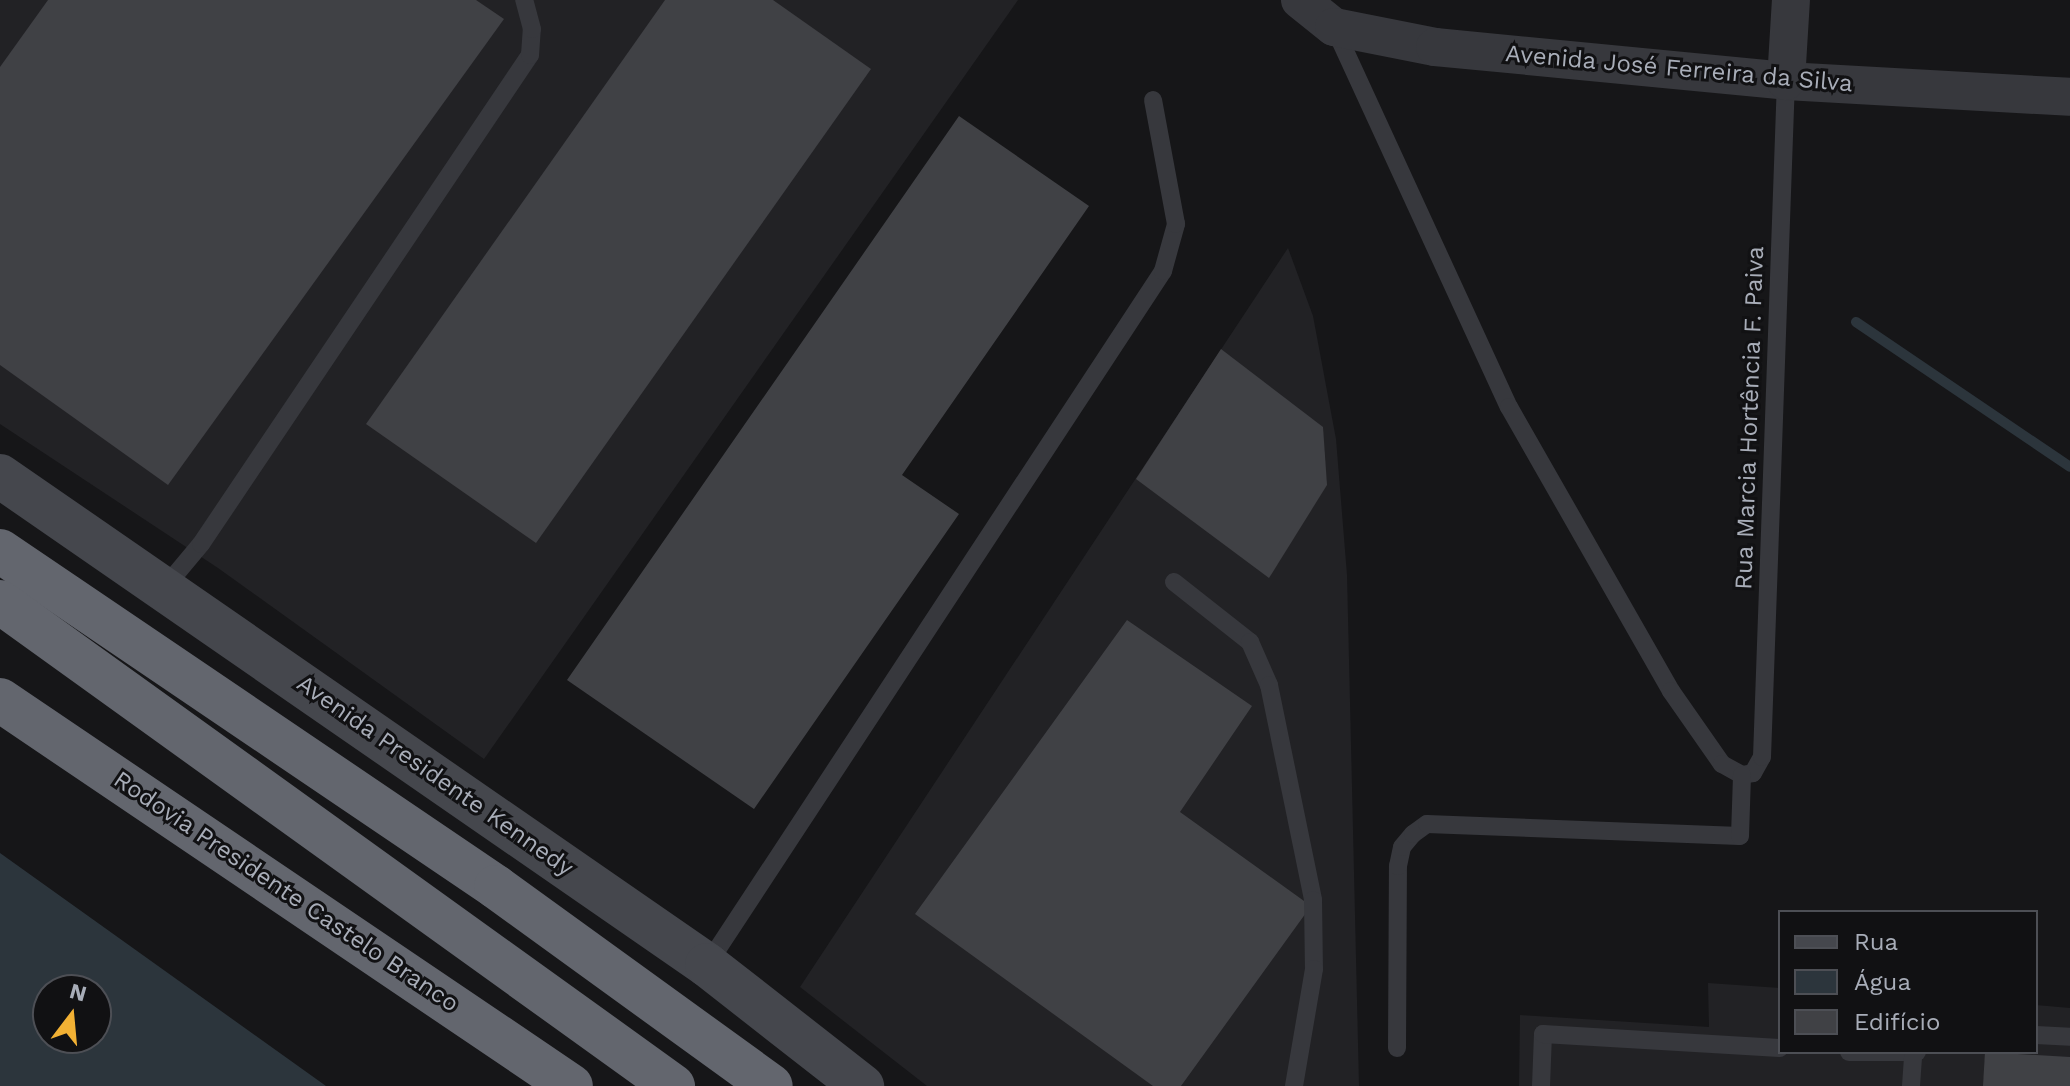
<!DOCTYPE html>
<meta charset="utf-8">
<style>
body{margin:0}
#map{position:relative;width:2070px;height:1086px;overflow:hidden;background:#161618;font-family:"Work Sans",sans-serif}
div>[style]{position:absolute}
[style*='--x']{left:calc(var(--x)*1px);top:calc(var(--y)*1px);width:calc(var(--w)*1px);rotate:calc(var(--a)*1deg)}
.built>*{inset:0;background:#222225}
.water>*{inset:0;background:#2c353c}
.stream>*{height:10px;margin:-5px;padding:0 5px;transform-origin:5px;border-radius:5px;background:#2c353c}
.building>*{inset:0;background:#404145}
.lane>*{height:18px;margin:-9px;padding:0 9px;transform-origin:9px;border-radius:9px;background:#37383d}
.street>*{height:38px;margin:-19px;padding:0 19px;transform-origin:19px;border-radius:19px;background:#37383d}
.secondary>*{height:44px;margin:-22px;padding:0 22px;transform-origin:22px;border-radius:22px;background:#45474d}
.highway>*{height:44px;margin:-22px;padding:0 22px;transform-origin:22px;border-radius:22px;background:#63666e}
span{translate:-50% -50%;white-space:nowrap;text-align:center;line-height:1.15;-webkit-text-stroke:6px #111113;paint-order:stroke}
.street-label{font-size:24px;color:#a8adb8}
.legend{position:absolute;left:1778px;top:910px;width:260px;height:144px;box-sizing:border-box;background:#111113;border:2px solid #4d4f55;margin:0;padding:10px 14px;list-style:none;font-size:24px;color:#a8adb8}
.legend li{display:flex;align-items:center;gap:16px;height:40px}
.legend b{width:40px;border:2px solid #4d4f55}
.north{position:absolute;left:32px;top:974px;width:80px;height:80px;box-sizing:border-box;background:#111113;border:2px solid #4d4f55;border-radius:50%;rotate:16deg;font-size:22px;font-weight:700;line-height:32px;text-align:center;color:#a8adb8}
.north::after{content:'';display:block;margin:auto;width:28px;height:36px;background:#f2b134;clip-path:polygon(50% 0,100% 100%,50% 72%,0 100%)}
</style>
<div id="map">
<div class="built">
<div style="clip-path:polygon(0 0,1018px 0,484px 759px,218px 568px,0 424px)"></div>
<div style="clip-path:polygon(1288px 248px,1313px 316px,1336px 439px,1347px 575px,1359px 1086px,927px 1086px,800px 987px)"></div>
<div style="clip-path:polygon(1708px 983px,1780px 988px,1780px 1052px,2036px 1052px,2036px 1005px,2070px 1008px,2070px 1086px,1519px 1086px,1520px 1015px,1709px 1027px)"></div>
</div>
<div class="water">
<div style="clip-path:polygon(evenodd,0 853px,326px 1086px,0 1086px,0 853px,48px 990px,96px 990px,96px 1038px,48px 1038px,48px 990px)"></div>
</div>
<div class="stream">
<div style="--x:1856;--y:322;--w:258;--a:34.1"></div>
</div>
<div class="building">
<div style="clip-path:polygon(48px 0,476px 0,504px 19px,168px 485px,0 365px,0 67px)"></div>
<div style="clip-path:polygon(665px 0,773px 0,871px 69px,536px 543px,366px 424px)"></div>
<div style="clip-path:polygon(959px 116px,1089px 206px,902px 475px,959px 514px,754px 809px,567px 680px)"></div>
<div style="clip-path:polygon(1221px 349px,1323px 427px,1327px 485px,1269px 578px,1136px 479px)"></div>
<div style="clip-path:polygon(1127px 620px,1252px 706px,1180px 812px,1311px 906px,1181px 1086px,1153px 1086px,915px 914px)"></div>
<div style="clip-path:polygon(1985px 1052px,2070px 1057px,2070px 1086px,1983px 1086px)"></div>
</div>
<div class="lane">
<div style="--x:1334;--y:27;--w:418;--a:65.3"></div>
<div style="--x:1509;--y:407;--w:327;--a:60.3"></div>
<div style="--x:1671;--y:691;--w:89;--a:55.1"></div>
<div style="--x:1722;--y:764;--w:23;--a:29"></div>
<div style="--x:1742;--y:775;--w:11;--a:-10"></div>
<div style="--x:1753;--y:773;--w:18;--a:-61"></div>
<div style="--x:1762;--y:757;--w:676;--a:-87.97"></div>
<div style="--x:1174;--y:582;--w:97;--a:38.3"></div>
<div style="--x:1250;--y:642;--w:47;--a:66.2"></div>
<div style="--x:1269;--y:685;--w:219;--a:78.4"></div>
<div style="--x:1313;--y:900;--w:69;--a:89.2"></div>
<div style="--x:1314;--y:969;--w:119;--a:99.7"></div>
<div style="--x:165;--y:587;--w:56;--a:-50.1"></div>
<div style="--x:201;--y:544;--w:589;--a:-56.07"></div>
<div style="--x:530;--y:55;--w:26;--a:-86"></div>
<div style="--x:532;--y:29;--w:30;--a:-105"></div>
<div style="--x:707;--y:965;--w:830;--a:-56.69"></div>
<div style="--x:1163;--y:271;--w:49;--a:-74.5"></div>
<div style="--x:1176;--y:224;--w:126;--a:-100.5"></div>
<div style="--x:2036;--y:1035;--w:34;--a:3"></div>
<div style="--x:1397;--y:1048;--w:182;--a:-89.7"></div>
<div style="--x:1398;--y:866;--w:19;--a:-78"></div>
<div style="--x:1402;--y:847;--w:17;--a:-50"></div>
<div style="--x:1413;--y:834;--w:17;--a:-36"></div>
<div style="--x:1427;--y:824;--w:313;--a:2.2"></div>
<div style="--x:1740;--y:836;--w:61;--a:-88.1"></div>
<div style="--x:1849;--y:1052;--w:68;--a:0"></div>
<div style="--x:1541;--y:1086;--w:52;--a:-87.8"></div>
<div style="--x:1543;--y:1034;--w:237;--a:3.4"></div>
<div style="--x:1911;--y:1086;--w:30;--a:-86"></div>
</div>
<div class="street">
<div style="--x:1300;--y:0;--w:43;--a:38.5"></div>
<div style="--x:1334;--y:27;--w:103;--a:11.2"></div>
<div style="--x:1435;--y:47;--w:353;--a:5.5"></div>
<div style="--x:1786;--y:81;--w:284;--a:3.2"></div>
<div style="--x:1786;--y:81;--w:81;--a:-86.5"></div>
</div>
<div class="secondary">
<div style="--x:0;--y:476;--w:860;--a:34.67"></div>
<div style="--x:707;--y:965;--w:197;--a:38"></div>
</div>
<div class="highway">
<div style="--x:0;--y:551;--w:599;--a:34.11"></div>
<div style="--x:496;--y:887;--w:339;--a:35.9"></div>
<div style="--x:0;--y:602;--w:829;--a:35.72"></div>
<div style="--x:0;--y:700;--w:689;--a:34.06"></div>
</div>
<div class="street-label">
<span style="left:1679px;top:69px;rotate:5deg">Avenida José Ferreira da Silva</span>
<span style="left:1750px;top:418px;rotate:-88deg">Rua Marcia Hortência F. Paiva</span>
<span style="left:435px;top:776px;rotate:35deg">Avenida Presidente Kennedy</span>
<span style="left:286px;top:892px;rotate:34deg">Rodovia Presidente Castelo Branco</span>
</div>
<ul class="legend">
<li><b style="height:10px;background:#45474d"></b>Rua</li>
<li><b style="height:22px;background:#2c353c"></b>Água</li>
<li><b style="height:22px;background:#404145"></b>Edifício</li>
</ul>
<div class="north">N</div>
</div>
